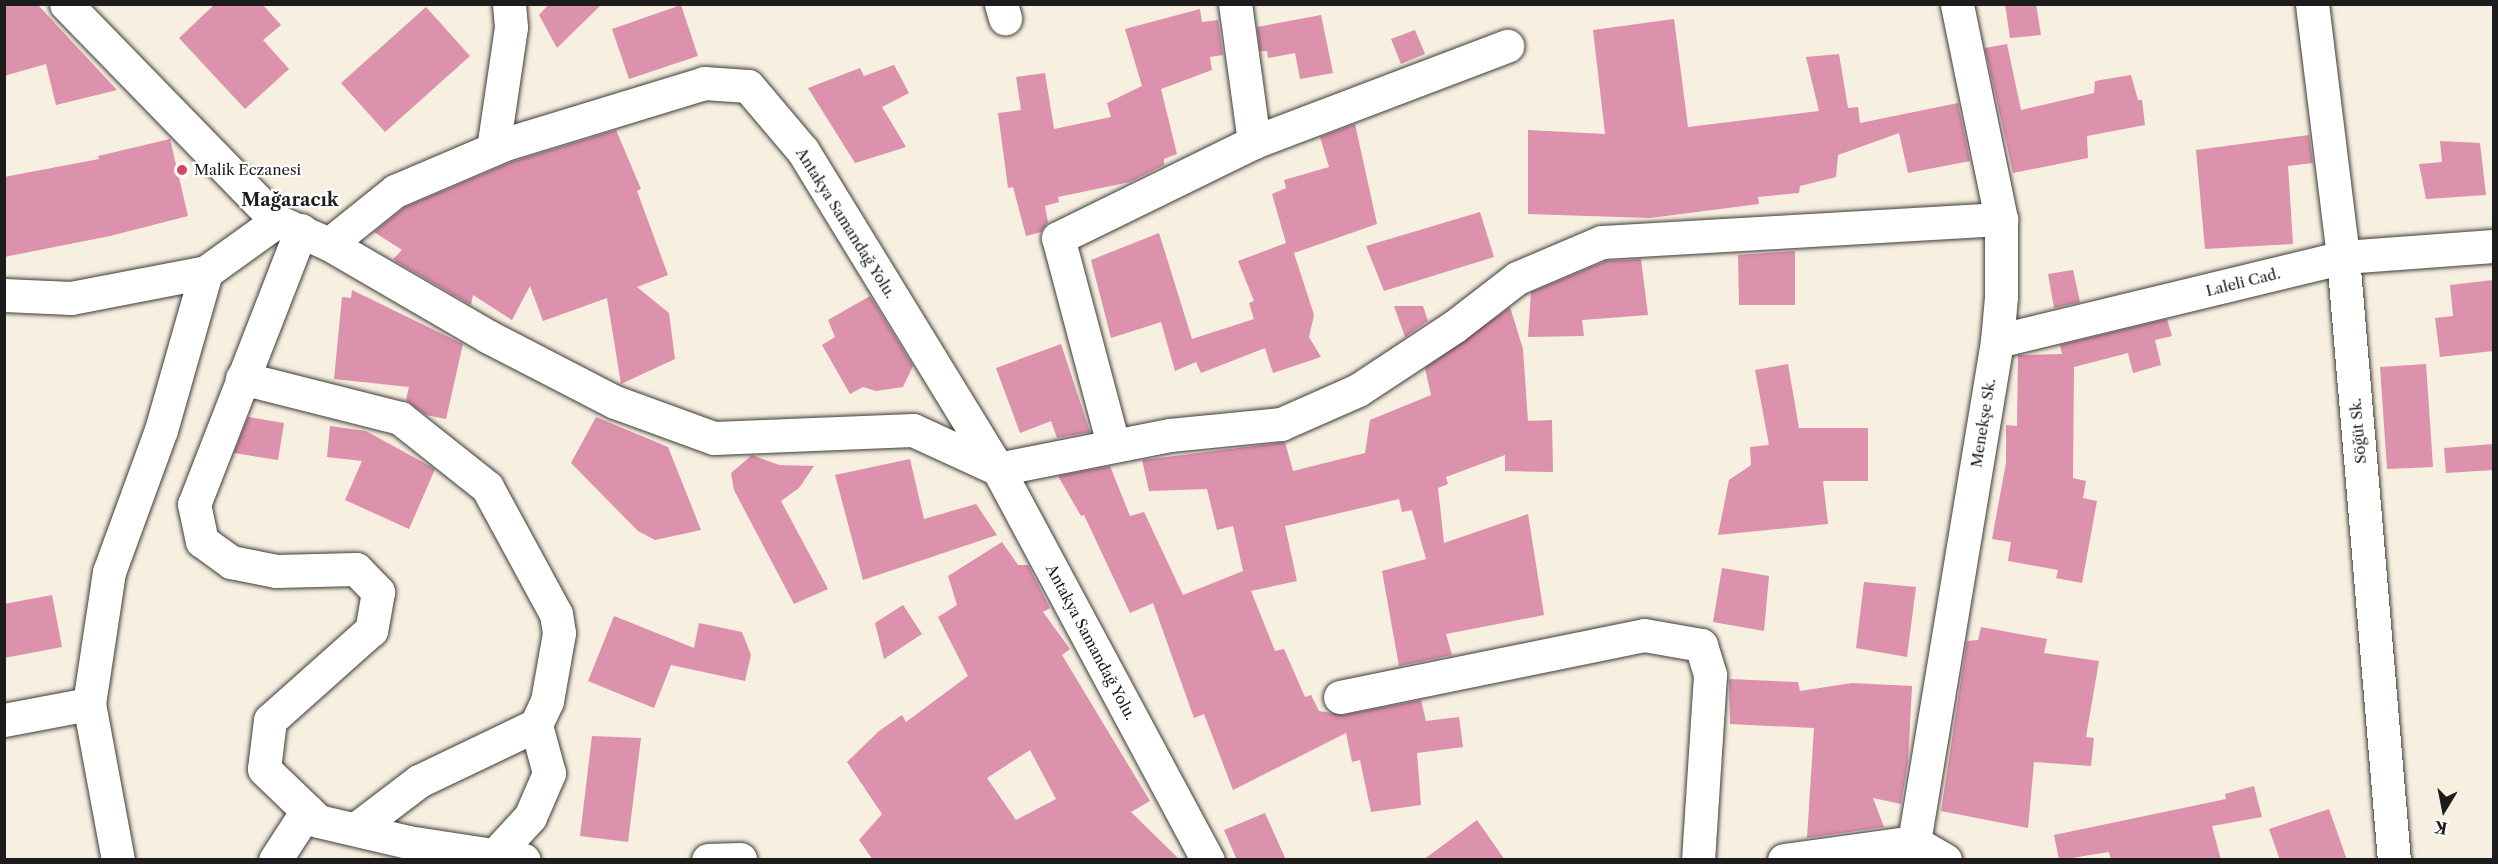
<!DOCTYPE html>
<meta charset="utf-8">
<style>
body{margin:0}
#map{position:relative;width:2498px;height:864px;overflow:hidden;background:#f7efdf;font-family:"Libre Caslon Text",serif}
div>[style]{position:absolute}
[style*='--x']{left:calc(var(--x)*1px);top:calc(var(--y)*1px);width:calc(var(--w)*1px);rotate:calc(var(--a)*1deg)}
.building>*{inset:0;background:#dc91ac}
.roads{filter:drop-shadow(0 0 2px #3d3c39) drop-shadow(0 0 2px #3d3c39)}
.minor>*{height:33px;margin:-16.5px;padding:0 16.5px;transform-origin:16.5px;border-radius:16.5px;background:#fff}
.dots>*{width:16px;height:16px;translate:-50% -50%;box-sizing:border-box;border:3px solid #fff;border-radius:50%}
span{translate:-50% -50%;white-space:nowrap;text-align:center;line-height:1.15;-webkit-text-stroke:4.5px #fff;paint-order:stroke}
.poi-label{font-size:15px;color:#1c1c1c}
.left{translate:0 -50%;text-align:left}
.street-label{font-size:15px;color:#1c1c1c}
.quarter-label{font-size:18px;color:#1c1c1c;font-weight:700}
.frame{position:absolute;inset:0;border:6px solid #1c1c1c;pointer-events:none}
.north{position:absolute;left:2414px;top:780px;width:60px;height:60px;-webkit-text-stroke:4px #fff;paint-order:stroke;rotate:190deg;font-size:16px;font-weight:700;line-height:24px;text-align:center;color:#1c1c1c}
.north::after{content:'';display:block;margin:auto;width:21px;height:27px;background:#1c1c1c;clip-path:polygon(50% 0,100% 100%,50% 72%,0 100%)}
</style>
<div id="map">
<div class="building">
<div style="clip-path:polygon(4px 4px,37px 4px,117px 90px,56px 105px,46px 64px,4px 76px)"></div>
<div style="clip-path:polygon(215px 4px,262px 4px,281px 25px,263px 40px,289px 69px,245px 109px,179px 38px)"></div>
<div style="clip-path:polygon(549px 4px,602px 4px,557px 48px,539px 15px)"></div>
<div style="clip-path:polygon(2005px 4px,2036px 4px,2041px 35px,2010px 38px)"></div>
<div style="clip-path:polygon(681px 5px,698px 56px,629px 79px,612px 29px)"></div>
<div style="clip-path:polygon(426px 7px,470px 56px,385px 132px,341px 83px)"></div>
<div style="clip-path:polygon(1200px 9px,1202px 22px,1218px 20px,1223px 55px,1210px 57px,1212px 70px,1161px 89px,1177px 154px,1164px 159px,1164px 165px,1130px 182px,1058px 197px,1059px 202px,1045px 206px,1048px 222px,1041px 232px,1026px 236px,1013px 187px,1008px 188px,998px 113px,1021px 110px,1016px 77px,1045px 73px,1054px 129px,1111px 117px,1107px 103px,1142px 86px,1125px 29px)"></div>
<div style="clip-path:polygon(1321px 15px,1333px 73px,1300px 79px,1295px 53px,1268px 58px,1267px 51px,1260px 51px,1257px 27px)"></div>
<div style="clip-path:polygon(1674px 19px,1688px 127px,1819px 111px,1806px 57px,1839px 54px,1848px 108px,1858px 107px,1860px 123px,1958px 103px,1970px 161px,1908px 173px,1899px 133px,1838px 155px,1836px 177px,1800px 186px,1799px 193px,1758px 197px,1759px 204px,1650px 218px,1528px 214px,1528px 130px,1605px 134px,1593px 30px)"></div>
<div style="clip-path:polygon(1415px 30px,1425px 54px,1401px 64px,1391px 39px)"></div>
<div style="clip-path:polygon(2007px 44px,2021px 110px,2094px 93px,2095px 81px,2131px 75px,2138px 100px,2142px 100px,2145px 125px,2087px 136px,2088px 158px,2013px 173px,1985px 48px)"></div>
<div style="clip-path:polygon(894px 65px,909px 93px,882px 107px,906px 147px,855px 163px,808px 88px,860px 68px,864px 76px)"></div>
<div style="clip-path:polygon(1355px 124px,1377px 224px,1294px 253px,1314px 315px,1309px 337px,1321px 357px,1273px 373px,1265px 348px,1201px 373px,1196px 362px,1175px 371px,1161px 322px,1111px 338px,1091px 260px,1159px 233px,1192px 339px,1254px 319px,1249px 303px,1254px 301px,1238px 261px,1286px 243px,1272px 194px,1286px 188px,1284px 180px,1329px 167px,1320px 137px)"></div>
<div style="clip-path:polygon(616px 130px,641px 189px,637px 191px,668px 275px,637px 287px,669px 313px,675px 359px,621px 384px,607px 298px,543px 321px,530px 286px,512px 320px,473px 295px,471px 305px,397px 262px,393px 259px,402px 250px,374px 232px,405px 207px,511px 162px)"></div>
<div style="clip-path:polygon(2309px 135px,2313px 163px,2288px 166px,2293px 244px,2205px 249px,2196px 150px)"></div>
<div style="clip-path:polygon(170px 139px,188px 216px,110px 236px,4px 257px,4px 177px,99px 159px,98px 156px)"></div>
<div style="clip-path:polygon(2440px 141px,2480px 143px,2486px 195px,2426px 199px,2419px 164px,2442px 162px)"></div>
<div style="clip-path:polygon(1480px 212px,1494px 257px,1384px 291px,1366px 246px)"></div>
<div style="clip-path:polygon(1795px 251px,1795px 305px,1739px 305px,1738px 255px)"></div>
<div style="clip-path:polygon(1641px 259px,1648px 315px,1582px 320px,1584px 336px,1528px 337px,1531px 292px,1606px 261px)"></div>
<div style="clip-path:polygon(2073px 270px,2080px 302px,2054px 308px,2048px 274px)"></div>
<div style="clip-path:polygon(2493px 280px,2493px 351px,2440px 357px,2435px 318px,2453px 316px,2450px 285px)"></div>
<div style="clip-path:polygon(352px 290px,463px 344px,446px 419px,426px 415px,406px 400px,409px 387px,334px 379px,342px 297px,351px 298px)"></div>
<div style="clip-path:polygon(870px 296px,913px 366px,903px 387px,876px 391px,863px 387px,850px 394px,822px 345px,835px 337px,828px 320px)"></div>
<div style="clip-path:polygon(1394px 306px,1423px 306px,1428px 321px,1405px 337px)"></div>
<div style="clip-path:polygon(1510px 307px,1523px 349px,1528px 421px,1552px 420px,1553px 472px,1505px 471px,1505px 455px,1446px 477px,1448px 484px,1438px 488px,1444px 543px,1528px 514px,1544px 615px,1446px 634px,1452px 655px,1399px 666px,1382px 571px,1426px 559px,1412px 510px,1402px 512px,1399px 499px,1285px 526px,1297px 581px,1251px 591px,1275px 651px,1284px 649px,1305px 697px,1311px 695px,1319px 711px,1343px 715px,1421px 700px,1426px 721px,1459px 717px,1463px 747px,1417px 753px,1421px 805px,1371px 812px,1360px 760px,1352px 762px,1346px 733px,1233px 790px,1204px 714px,1194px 718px,1153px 603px,1130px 613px,1084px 515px,1081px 516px,1058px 476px,1110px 466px,1130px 516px,1144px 512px,1183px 595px,1243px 571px,1233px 526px,1217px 530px,1207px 489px,1149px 491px,1142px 460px,1285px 442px,1293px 471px,1365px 453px,1370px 420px,1431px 395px,1425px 368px)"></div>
<div style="clip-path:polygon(2167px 319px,2172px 336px,2155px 340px,2161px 365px,2133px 373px,2128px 353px,2074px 367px,2073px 478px,2086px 481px,2083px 498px,2097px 501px,2082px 583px,2056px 578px,2058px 570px,2008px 561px,2011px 542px,1992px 539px,2006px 463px,2006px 425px,2017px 426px,2018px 355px,2062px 354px,2060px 345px)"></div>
<div style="clip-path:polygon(1061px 344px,1090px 432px,1057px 438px,1051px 421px,1020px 433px,996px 368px)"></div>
<div style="clip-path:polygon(1788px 364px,1799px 428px,1868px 428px,1868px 481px,1823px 481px,1828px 524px,1718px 535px,1729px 480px,1751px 465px,1750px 447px,1769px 445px,1755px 370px)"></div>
<div style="clip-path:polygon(2426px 364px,2433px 467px,2387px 469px,2380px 367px)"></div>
<div style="clip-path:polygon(248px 417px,284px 423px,278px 460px,234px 453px)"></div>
<div style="clip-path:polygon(596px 417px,668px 447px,701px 530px,655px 540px,638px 531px,571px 463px)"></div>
<div style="clip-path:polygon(330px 426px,366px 431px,435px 469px,409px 529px,345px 500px,362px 461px,327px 457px)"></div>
<div style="clip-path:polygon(2493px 444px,2493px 470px,2446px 473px,2444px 448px)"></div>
<div style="clip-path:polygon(752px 455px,779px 465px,814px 466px,799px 488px,781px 501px,828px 589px,794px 604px,734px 490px,731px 473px)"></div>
<div style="clip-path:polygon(910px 459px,924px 519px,976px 504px,997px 535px,863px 580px,835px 475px)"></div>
<div style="clip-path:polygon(evenodd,1002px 542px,1018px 565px,1028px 565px,1050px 608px,1043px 612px,1070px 649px,1062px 655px,1150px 801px,1131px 812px,1180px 860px,873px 860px,859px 840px,882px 814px,847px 762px,879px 731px,902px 715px,906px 722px,968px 676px,938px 617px,957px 605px,948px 576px,1002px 542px,1030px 750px,1056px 799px,1016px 820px,987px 778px,1030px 750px)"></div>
<div style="clip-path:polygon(1722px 568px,1769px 576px,1764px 631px,1713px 622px)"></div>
<div style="clip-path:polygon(1864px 582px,1916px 587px,1907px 657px,1856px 648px)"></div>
<div style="clip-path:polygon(52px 595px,62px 647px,4px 658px,4px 604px)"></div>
<div style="clip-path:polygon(903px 605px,922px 634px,884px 659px,875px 623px)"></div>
<div style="clip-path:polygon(614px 616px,694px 648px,699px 623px,742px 632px,751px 655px,745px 681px,671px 665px,654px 708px,588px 681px)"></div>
<div style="clip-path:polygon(1981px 627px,2047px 639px,2044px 653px,2099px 661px,2086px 737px,2094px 738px,2091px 766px,2034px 762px,2028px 828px,1941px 811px,1967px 641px,1978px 640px)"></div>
<div style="clip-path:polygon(1729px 679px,1798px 682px,1800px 691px,1852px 683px,1912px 686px,1908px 762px,1901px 804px,1873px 798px,1884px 827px,1807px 838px,1814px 728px,1730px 724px)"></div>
<div style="clip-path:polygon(592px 736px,641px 738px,628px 842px,580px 836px)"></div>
<div style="clip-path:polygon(2254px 786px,2262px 817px,2212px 826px,2221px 860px,2111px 860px,2109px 852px,2059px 860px,2054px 835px,2226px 799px,2225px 794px)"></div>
<div style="clip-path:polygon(2329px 809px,2347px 860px,2280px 860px,2269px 829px)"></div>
<div style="clip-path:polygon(1265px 813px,1286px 860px,1237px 860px,1224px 830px)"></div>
<div style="clip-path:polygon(1477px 820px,1505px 860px,1423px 860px)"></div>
</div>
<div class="roads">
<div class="minor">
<div style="--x:66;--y:4;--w:303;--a:45.8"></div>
<div style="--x:277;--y:221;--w:57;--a:23.9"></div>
<div style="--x:329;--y:244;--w:85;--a:-38.8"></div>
<div style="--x:395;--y:191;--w:120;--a:-23.1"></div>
<div style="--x:505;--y:144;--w:208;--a:-17"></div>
<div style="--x:704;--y:83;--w:44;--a:3.9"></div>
<div style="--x:748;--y:86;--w:85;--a:49.8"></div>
<div style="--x:803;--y:151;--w:373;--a:58.5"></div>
<div style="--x:998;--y:469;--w:444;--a:61.8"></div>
<div style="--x:1001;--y:4;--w:15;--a:74"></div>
<div style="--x:2312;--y:4;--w:255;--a:83"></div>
<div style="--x:2343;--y:257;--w:605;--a:85.17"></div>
<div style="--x:1254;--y:142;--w:271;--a:-20.8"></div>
<div style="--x:493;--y:149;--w:123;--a:-81.6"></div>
<div style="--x:511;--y:27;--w:23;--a:-95"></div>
<div style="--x:301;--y:230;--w:294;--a:111.3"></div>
<div style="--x:194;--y:504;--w:38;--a:78"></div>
<div style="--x:202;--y:541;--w:36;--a:36"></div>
<div style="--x:231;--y:562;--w:46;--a:11.3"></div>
<div style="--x:276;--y:571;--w:80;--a:-1.4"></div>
<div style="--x:356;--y:569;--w:32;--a:46"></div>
<div style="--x:378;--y:592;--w:39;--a:100"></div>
<div style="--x:371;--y:630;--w:135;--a:138.3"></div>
<div style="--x:270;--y:720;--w:49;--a:97"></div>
<div style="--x:264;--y:769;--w:75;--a:43.9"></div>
<div style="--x:318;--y:821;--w:92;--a:13.1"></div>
<div style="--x:408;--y:842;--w:117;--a:8.8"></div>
<div style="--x:329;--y:244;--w:183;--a:30.2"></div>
<div style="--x:487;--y:336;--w:144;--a:27.3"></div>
<div style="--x:615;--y:402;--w:105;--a:20"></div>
<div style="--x:714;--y:438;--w:199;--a:-2.3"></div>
<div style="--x:913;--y:430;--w:94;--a:24.6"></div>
<div style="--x:998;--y:469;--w:175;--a:-11.2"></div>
<div style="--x:1170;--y:435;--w:112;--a:-5.7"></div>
<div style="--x:1281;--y:424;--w:84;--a:-23.8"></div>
<div style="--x:1358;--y:390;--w:116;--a:-33.4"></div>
<div style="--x:1455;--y:326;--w:78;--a:-37.7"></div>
<div style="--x:1517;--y:278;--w:92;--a:-23"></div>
<div style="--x:1602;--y:242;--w:400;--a:-3.3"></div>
<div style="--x:4;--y:295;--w:67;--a:2.6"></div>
<div style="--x:71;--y:298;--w:137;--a:-10.9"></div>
<div style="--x:1997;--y:341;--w:356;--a:-13.6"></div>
<div style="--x:2343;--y:257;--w:151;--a:-4.2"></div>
<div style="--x:242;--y:378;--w:163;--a:14.2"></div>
<div style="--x:400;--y:418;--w:111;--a:38.4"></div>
<div style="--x:487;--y:487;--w:145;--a:61.5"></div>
<div style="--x:556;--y:614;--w:19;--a:81"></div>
<div style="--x:559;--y:633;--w:69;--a:100"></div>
<div style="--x:547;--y:701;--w:26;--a:115"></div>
<div style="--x:536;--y:725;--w:130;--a:154.4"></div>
<div style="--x:419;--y:781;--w:78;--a:142.8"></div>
<div style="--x:1113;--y:444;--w:213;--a:-104.9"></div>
<div style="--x:1058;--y:238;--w:218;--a:-26.1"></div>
<div style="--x:1254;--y:142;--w:139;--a:-97.8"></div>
<div style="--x:1340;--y:697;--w:310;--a:-11.5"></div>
<div style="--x:1644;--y:635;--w:58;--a:10"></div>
<div style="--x:1701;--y:645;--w:31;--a:73"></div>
<div style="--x:1710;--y:675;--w:185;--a:93.7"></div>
<div style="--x:4;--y:720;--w:86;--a:-10.7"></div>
<div style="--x:1914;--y:842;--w:508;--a:-80.59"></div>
<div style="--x:1997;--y:341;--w:44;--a:-84.8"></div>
<div style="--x:2001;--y:297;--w:78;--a:-90"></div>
<div style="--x:2001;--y:219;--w:219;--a:-101.6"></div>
<div style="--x:494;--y:856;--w:53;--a:-47.3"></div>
<div style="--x:530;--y:817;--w:48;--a:-66.6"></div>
<div style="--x:549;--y:773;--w:50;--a:-105.2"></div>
<div style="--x:118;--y:860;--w:159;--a:-100.5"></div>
<div style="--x:89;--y:704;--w:134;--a:-81.4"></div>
<div style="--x:109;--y:572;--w:151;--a:-69.9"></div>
<div style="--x:161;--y:430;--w:164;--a:-74.1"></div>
<div style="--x:206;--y:272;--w:87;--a:-35.7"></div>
<div style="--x:275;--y:860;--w:59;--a:-56.9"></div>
<div style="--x:708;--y:860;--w:32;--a:-2"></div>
<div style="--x:1784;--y:860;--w:131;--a:-7.9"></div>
<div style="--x:1914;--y:842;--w:36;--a:30"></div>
</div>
</div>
<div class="dots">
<div style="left:182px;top:170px;background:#d1495b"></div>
</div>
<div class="poi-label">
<span class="left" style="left:194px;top:170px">Malik Eczanesi</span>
</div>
<div class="street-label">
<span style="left:846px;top:223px;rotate:58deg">Antakya Samandağ Yolu.</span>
<span style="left:2243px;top:282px;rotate:-14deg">Laleli Cad.</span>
<span style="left:1983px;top:423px;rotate:-81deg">Menekşe Sk.</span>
<span style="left:2358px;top:431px;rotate:-95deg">Söğüt Sk.</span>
<span style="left:1091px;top:642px;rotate:62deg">Antakya Samandağ Yolu.</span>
</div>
<div class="quarter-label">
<span style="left:290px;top:200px">Mağaracık</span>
</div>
<div class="frame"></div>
<div class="north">K</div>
</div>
